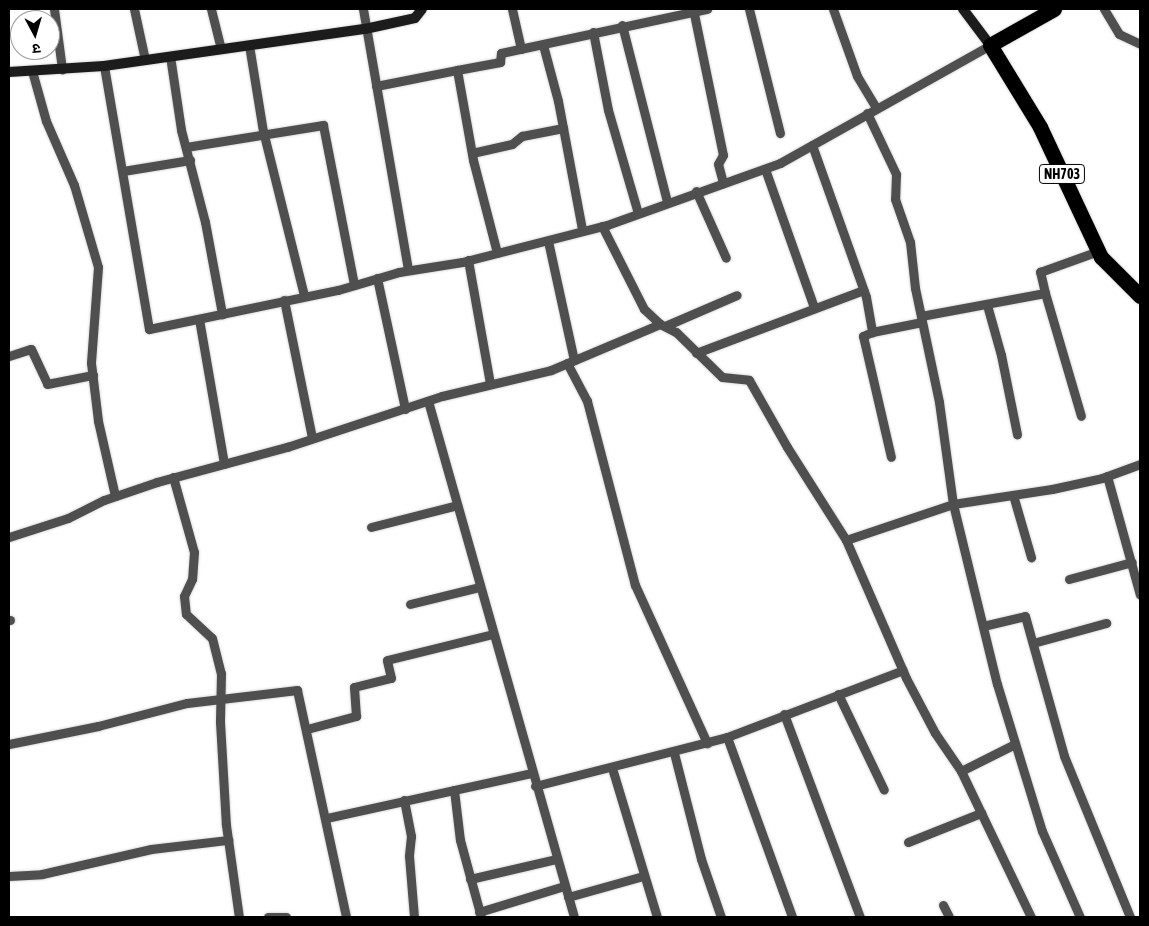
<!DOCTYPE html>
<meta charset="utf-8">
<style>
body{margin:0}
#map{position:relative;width:1149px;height:926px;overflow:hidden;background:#fff;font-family:"Asap Condensed","Noto Sans Devanagari",sans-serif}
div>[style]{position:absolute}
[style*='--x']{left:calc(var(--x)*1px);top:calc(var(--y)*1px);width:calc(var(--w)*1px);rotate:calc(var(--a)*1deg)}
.roads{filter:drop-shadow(0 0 1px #dbdbdb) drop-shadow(0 0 1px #dbdbdb)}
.street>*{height:9px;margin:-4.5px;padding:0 4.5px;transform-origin:4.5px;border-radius:4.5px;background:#4f4f4f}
.secondary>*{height:10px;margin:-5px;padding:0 5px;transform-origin:5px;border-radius:5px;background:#1c1c1c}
.highway>*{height:15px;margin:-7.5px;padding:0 7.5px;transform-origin:7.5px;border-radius:7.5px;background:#000}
span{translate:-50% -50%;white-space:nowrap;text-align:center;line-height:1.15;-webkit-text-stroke:4px #fff;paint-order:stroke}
.shield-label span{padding:1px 4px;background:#fff;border:1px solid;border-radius:4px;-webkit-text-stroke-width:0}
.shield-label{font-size:14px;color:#000;font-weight:700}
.frame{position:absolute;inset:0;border:10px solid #000;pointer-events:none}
.north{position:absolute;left:10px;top:10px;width:50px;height:50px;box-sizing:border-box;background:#fff;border:1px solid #999;border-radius:50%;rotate:174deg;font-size:14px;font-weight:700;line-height:20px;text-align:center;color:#000}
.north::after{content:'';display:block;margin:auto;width:18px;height:22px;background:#000;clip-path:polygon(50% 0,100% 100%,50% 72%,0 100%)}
</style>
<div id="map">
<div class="roads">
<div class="street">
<div style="--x:54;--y:9;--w:61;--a:82.4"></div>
<div style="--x:134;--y:9;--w:52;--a:77.8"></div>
<div style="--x:211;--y:9;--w:41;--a:76"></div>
<div style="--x:363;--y:9;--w:265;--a:80.2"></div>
<div style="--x:512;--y:9;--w:41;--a:77.3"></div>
<div style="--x:693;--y:9;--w:149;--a:78.4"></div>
<div style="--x:723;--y:155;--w:10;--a:119"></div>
<div style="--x:718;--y:164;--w:20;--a:75"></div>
<div style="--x:749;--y:9;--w:128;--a:76"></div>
<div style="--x:833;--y:9;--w:71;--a:70.3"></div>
<div style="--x:857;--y:76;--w:37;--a:59"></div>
<div style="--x:1104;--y:9;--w:29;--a:59"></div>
<div style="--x:1119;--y:34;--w:23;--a:25"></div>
<div style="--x:622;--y:25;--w:183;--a:75.7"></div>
<div style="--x:593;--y:32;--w:79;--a:79.1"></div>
<div style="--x:608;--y:110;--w:107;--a:73.8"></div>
<div style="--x:249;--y:45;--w:87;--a:80.8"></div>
<div style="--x:263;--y:131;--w:170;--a:76"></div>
<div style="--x:543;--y:45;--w:58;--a:75"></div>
<div style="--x:558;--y:101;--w:130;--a:79.4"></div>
<div style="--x:170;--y:56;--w:75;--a:81.5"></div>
<div style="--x:181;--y:130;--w:95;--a:75.4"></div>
<div style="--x:205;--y:222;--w:94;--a:79.5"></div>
<div style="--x:104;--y:66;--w:267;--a:80.3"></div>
<div style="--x:149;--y:329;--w:193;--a:-11.7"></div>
<div style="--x:338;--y:290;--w:64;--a:-16.4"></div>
<div style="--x:399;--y:272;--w:64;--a:-9"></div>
<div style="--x:462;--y:262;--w:150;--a:-14.3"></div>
<div style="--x:607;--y:225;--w:184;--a:-19.7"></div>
<div style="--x:780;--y:163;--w:241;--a:-29.3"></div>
<div style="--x:457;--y:70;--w:44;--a:-10.5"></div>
<div style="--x:500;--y:62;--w:9;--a:-84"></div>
<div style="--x:501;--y:53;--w:211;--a:-12.1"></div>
<div style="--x:32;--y:71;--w:52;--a:74.4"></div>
<div style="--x:46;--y:121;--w:70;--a:66.4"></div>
<div style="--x:74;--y:185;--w:85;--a:73.7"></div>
<div style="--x:98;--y:267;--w:96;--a:94.2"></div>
<div style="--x:91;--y:363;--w:58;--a:83.1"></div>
<div style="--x:98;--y:421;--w:77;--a:77.2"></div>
<div style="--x:376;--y:86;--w:83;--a:-11.2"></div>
<div style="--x:457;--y:70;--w:91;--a:79.9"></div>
<div style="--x:473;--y:160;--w:96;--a:75.5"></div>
<div style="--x:867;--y:113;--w:68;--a:64.6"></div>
<div style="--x:896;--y:174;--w:25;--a:92"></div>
<div style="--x:895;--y:199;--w:46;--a:70.8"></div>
<div style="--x:910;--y:242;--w:46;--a:83.8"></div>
<div style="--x:915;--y:288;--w:116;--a:78.1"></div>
<div style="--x:939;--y:402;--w:103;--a:82.2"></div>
<div style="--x:953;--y:504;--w:185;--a:76.3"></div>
<div style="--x:997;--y:684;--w:154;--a:73"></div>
<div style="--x:1042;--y:831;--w:94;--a:66.2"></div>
<div style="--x:812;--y:145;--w:161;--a:70.4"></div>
<div style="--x:866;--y:297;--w:36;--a:80"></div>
<div style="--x:872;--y:332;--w:51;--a:-11.3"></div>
<div style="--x:186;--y:147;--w:139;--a:-9.1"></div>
<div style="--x:323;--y:125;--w:163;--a:79"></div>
<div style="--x:472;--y:153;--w:41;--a:-12.7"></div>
<div style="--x:512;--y:144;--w:13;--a:-39"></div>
<div style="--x:522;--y:136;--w:42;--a:-11"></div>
<div style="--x:765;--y:169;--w:146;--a:70.5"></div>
<div style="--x:123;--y:171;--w:68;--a:-9.3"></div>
<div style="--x:696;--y:191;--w:73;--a:65.9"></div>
<div style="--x:602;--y:226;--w:93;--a:63.2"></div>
<div style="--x:644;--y:309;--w:22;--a:43"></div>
<div style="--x:660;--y:324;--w:18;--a:27"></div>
<div style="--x:676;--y:332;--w:64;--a:44.4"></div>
<div style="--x:722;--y:377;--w:27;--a:6"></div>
<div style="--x:749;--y:380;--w:77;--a:60.4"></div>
<div style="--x:787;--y:447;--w:110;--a:57.6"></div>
<div style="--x:846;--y:540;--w:150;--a:66.5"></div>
<div style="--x:906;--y:678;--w:62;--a:62.2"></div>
<div style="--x:935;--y:733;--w:46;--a:55.6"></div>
<div style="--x:961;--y:771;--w:162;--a:64.4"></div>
<div style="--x:548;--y:241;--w:122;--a:77.7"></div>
<div style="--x:468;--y:260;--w:125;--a:79.9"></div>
<div style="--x:377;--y:278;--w:134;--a:77.9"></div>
<div style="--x:1045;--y:293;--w:22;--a:-103"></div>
<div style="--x:1040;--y:272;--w:62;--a:-19.9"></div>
<div style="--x:284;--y:300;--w:141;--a:78.5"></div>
<div style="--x:987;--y:305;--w:52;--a:74.4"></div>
<div style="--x:1001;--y:355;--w:81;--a:78.6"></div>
<div style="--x:921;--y:316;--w:126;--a:-10.5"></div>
<div style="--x:1045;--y:293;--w:128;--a:73.7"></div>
<div style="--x:199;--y:319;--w:147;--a:80.2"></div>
<div style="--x:665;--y:326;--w:78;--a:-23.3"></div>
<div style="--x:872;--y:332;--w:10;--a:156"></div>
<div style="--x:863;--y:336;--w:124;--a:77"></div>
<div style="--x:696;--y:353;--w:179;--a:-20.6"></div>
<div style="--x:9;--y:356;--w:23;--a:-18"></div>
<div style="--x:31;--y:349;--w:38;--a:65"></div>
<div style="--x:47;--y:384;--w:47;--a:-11.1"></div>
<div style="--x:567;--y:363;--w:43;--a:62.2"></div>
<div style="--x:587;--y:401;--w:190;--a:75.4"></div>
<div style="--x:635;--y:585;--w:174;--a:65.5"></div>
<div style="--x:428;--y:401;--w:536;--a:74.2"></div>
<div style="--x:1107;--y:476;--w:123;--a:74.5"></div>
<div style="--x:173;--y:477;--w:78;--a:74.4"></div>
<div style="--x:194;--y:552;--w:27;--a:94"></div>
<div style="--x:192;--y:579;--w:19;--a:115"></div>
<div style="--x:184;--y:596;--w:18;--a:84"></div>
<div style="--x:186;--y:614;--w:35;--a:43"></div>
<div style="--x:212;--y:638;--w:36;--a:76"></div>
<div style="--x:221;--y:673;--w:49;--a:91.2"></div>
<div style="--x:220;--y:722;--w:103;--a:86.7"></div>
<div style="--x:226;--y:825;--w:93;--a:82"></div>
<div style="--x:1013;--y:495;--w:65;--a:73.8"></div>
<div style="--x:371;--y:527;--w:89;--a:-14.3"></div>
<div style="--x:9;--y:537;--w:62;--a:-17.9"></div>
<div style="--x:68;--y:518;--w:40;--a:-26.6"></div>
<div style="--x:104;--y:500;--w:56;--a:-18.8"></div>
<div style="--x:157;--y:482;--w:135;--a:-15.1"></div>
<div style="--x:287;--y:447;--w:163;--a:-18.2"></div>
<div style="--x:442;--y:396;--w:112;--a:-13.4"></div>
<div style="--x:551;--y:370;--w:118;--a:-22.9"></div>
<div style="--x:846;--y:540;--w:113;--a:-18.6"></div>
<div style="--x:953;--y:504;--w:100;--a:-8.6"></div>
<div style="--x:1052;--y:489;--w:51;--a:-12.4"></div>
<div style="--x:1102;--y:478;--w:40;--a:-20.2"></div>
<div style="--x:1069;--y:579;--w:65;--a:-15.1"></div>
<div style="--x:410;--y:604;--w:72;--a:-13.7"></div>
<div style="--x:9;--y:620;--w:1;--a:0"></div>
<div style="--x:983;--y:626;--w:43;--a:-13.4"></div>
<div style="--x:1025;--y:616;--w:145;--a:74.4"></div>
<div style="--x:1064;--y:756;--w:174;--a:67.7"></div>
<div style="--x:1033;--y:643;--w:76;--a:-15.3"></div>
<div style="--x:838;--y:694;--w:106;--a:64.4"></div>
<div style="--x:784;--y:714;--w:217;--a:69.5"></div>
<div style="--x:307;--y:729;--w:51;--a:-14.9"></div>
<div style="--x:356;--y:716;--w:29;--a:-94"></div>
<div style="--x:354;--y:687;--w:38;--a:-14"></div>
<div style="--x:391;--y:678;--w:18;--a:-103"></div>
<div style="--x:387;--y:660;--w:109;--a:-13.8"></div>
<div style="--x:727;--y:737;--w:191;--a:70.1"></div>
<div style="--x:9;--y:744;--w:91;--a:-11.4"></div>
<div style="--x:98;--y:726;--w:92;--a:-14.5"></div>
<div style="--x:187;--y:703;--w:111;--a:-6.7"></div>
<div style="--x:297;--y:690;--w:232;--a:77.8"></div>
<div style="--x:674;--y:753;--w:109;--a:75.7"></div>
<div style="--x:701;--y:859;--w:61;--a:71"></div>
<div style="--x:612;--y:768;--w:156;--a:73.2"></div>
<div style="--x:961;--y:771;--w:60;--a:-26.6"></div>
<div style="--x:535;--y:786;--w:198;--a:-14.3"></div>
<div style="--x:727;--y:737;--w:188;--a:-20.8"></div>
<div style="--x:454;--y:790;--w:50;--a:83.2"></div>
<div style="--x:460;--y:840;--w:80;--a:74.7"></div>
<div style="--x:404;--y:800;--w:37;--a:79"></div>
<div style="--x:411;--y:836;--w:20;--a:96"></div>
<div style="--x:409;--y:856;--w:61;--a:85.3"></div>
<div style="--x:327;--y:818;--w:209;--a:-12.4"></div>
<div style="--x:908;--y:842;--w:79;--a:-21.7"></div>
<div style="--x:9;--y:876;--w:33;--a:-3"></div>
<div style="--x:42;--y:874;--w:112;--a:-12.9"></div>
<div style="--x:151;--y:849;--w:78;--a:-6.7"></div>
<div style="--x:470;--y:879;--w:88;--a:-13.1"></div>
<div style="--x:568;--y:897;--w:78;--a:-15.6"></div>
<div style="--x:943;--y:905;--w:13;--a:63"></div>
<div style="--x:479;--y:912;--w:89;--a:-17"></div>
<div style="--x:268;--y:917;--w:18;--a:0"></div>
</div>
<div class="secondary">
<div style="--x:963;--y:9;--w:45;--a:53.1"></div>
<div style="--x:9;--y:72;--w:95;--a:-3.6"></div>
<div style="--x:104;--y:66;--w:264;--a:-8.1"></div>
<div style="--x:365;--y:29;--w:51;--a:-12.4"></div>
<div style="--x:415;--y:18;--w:11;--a:-52"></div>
</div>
<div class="highway">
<div style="--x:1054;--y:9;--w:73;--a:150.6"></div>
<div style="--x:990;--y:45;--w:96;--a:58.6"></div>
<div style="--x:1040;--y:127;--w:144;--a:64.9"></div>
<div style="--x:1101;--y:257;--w:55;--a:45"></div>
</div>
</div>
<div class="shield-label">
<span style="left:1062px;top:174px">NH703</span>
</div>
<div class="frame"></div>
<div class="north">उ</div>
</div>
